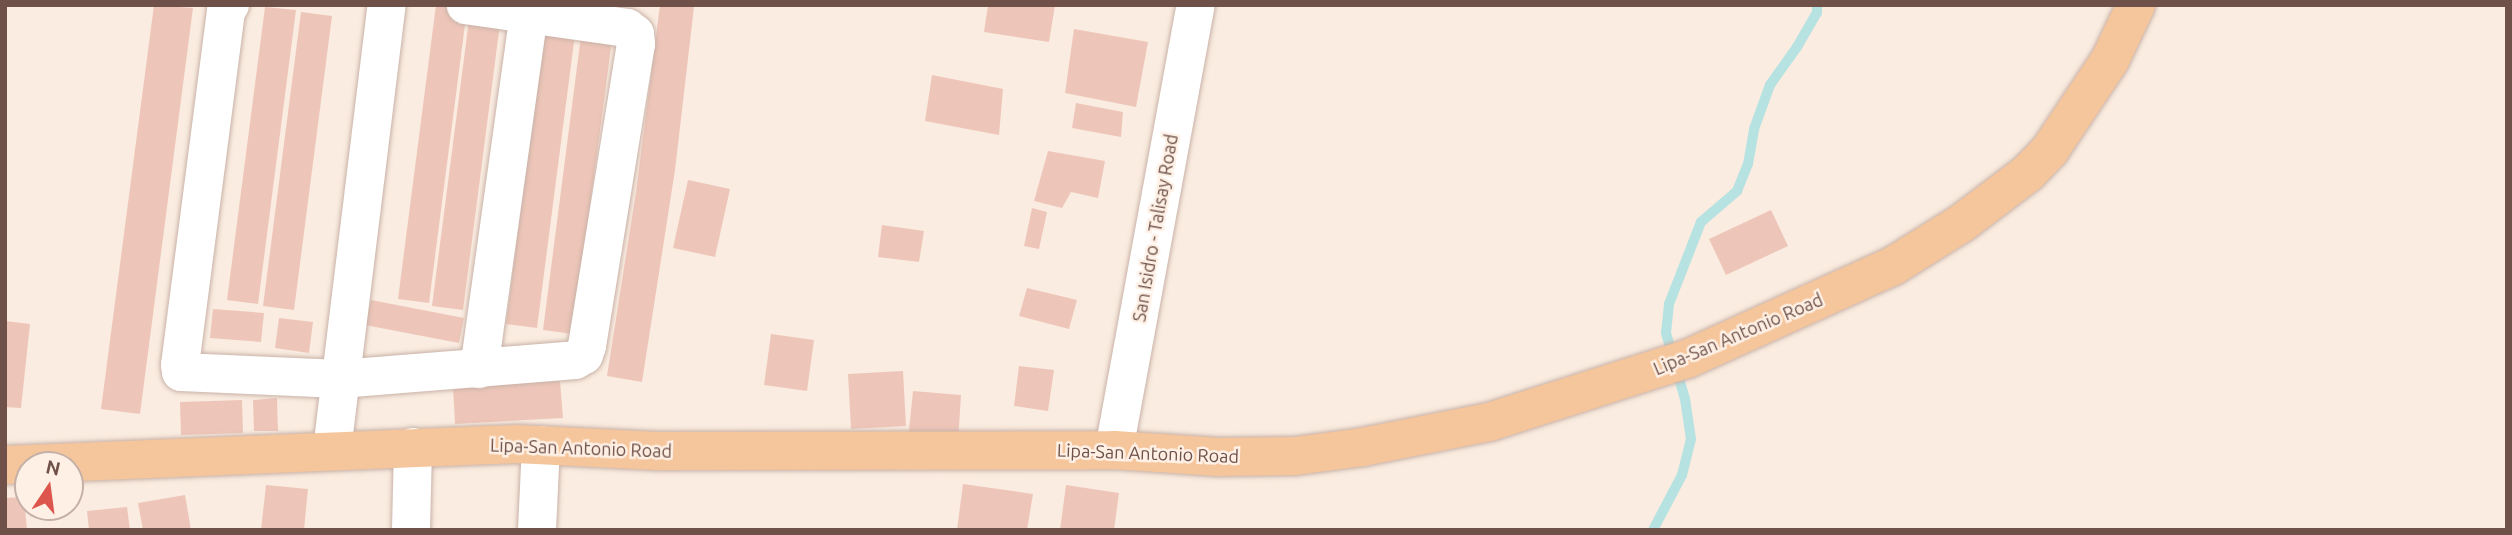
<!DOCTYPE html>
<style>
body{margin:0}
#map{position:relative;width:2512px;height:535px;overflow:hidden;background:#faece0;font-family:Ubuntu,sans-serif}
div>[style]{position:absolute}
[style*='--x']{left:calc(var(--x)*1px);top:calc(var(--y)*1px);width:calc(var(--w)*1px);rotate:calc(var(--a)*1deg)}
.stream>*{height:10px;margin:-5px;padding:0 5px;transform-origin:5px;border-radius:5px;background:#b6e2e1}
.building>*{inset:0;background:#eec6b9}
.roads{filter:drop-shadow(0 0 2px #c9b2a8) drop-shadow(0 0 2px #c9b2a8)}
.minor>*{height:38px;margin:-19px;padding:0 19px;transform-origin:19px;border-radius:19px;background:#fff}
.major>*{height:38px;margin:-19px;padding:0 19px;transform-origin:19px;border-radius:19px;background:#f5c59c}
span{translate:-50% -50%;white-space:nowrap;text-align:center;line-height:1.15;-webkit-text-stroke:5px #fef0e5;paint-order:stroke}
.street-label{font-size:18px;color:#6f5149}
.frame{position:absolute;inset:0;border:7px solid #6f5149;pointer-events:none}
.north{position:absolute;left:14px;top:451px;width:70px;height:70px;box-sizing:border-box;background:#fef0e5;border:2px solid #c5b0a7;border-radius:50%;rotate:13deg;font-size:19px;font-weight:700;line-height:28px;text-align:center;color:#6f5149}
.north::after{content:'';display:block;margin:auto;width:24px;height:32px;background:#dd554c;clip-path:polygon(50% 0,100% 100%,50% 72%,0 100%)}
</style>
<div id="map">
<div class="stream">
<div style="--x:1653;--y:530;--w:62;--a:-62.2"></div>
<div style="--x:1682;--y:475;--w:37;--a:-76"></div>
<div style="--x:1691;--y:439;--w:40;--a:-98.5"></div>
<div style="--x:1685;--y:399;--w:69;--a:-106.1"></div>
<div style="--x:1666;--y:333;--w:29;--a:-84"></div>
<div style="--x:1669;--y:304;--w:88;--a:-68.7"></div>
<div style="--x:1701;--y:222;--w:48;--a:-40.7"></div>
<div style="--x:1737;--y:191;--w:29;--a:-68"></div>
<div style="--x:1748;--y:164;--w:36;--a:-80"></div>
<div style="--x:1754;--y:129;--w:47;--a:-70"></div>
<div style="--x:1770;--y:85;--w:47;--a:-54.6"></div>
<div style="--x:1797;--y:47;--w:39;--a:-60"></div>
<div style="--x:1817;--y:13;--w:8;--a:-90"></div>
</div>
<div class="building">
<div style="clip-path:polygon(154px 5px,193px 8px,140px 414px,101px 409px)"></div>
<div style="clip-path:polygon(436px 5px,467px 9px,429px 303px,398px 299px)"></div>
<div style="clip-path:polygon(660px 5px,694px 7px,675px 170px,642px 382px,607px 376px,636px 192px)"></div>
<div style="clip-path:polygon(988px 5px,1055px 5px,1049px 42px,984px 32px)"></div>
<div style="clip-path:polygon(265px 7px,296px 10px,258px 304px,227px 300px)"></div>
<div style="clip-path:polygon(301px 12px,332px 16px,294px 310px,263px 306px)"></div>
<div style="clip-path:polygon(470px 12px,501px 16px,463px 310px,432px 306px)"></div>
<div style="clip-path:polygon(1074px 29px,1148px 42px,1136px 107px,1065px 93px)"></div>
<div style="clip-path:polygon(544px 30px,575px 34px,537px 328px,506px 324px)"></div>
<div style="clip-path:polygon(581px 36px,612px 40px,573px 334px,543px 330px)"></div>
<div style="clip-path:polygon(932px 75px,1003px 89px,999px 135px,925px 121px)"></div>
<div style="clip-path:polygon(1076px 103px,1123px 112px,1121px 137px,1072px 128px)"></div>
<div style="clip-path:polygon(1048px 151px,1105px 161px,1098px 198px,1071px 192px,1062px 208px,1034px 201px)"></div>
<div style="clip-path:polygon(688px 180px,730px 189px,715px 257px,673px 248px)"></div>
<div style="clip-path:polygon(1032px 208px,1047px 212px,1039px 249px,1024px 246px)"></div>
<div style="clip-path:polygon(1771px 210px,1788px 246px,1726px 275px,1709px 239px)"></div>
<div style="clip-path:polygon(882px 225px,924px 231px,919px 262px,878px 257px)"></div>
<div style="clip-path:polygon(1027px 288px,1077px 300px,1069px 329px,1019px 316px)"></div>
<div style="clip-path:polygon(371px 300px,464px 318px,459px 343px,365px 325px)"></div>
<div style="clip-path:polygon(213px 309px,264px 313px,261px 342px,210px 338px)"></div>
<div style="clip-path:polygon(279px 318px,313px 322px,309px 353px,275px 348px)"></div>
<div style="clip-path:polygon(5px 321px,30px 324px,21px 408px,5px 407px)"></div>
<div style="clip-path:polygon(771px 334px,814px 340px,807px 391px,764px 385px)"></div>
<div style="clip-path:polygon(1019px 366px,1054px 370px,1048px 411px,1014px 406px)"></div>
<div style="clip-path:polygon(903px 371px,906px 426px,851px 429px,848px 374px)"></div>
<div style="clip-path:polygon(560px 381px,563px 418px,455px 424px,453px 387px)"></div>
<div style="clip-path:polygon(913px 391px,961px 395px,958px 443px,908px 440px)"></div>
<div style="clip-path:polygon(277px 398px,278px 431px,254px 431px,253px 400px)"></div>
<div style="clip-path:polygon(242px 400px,243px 433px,181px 435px,180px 402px)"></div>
<div style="clip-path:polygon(963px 484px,1033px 494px,1027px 530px,957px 530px)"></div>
<div style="clip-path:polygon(266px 485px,308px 489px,304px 530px,261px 530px)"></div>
<div style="clip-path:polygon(1066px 485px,1119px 493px,1114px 530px,1060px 530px)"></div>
<div style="clip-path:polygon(185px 495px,191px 530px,143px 530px,138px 503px)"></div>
<div style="clip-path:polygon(24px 497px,27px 530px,5px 530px,5px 498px)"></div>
<div style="clip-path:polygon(127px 507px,130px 530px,89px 530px,87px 511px)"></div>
</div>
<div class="roads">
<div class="minor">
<div style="--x:230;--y:5;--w:7;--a:124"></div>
<div style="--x:226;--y:11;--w:357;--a:97.4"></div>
<div style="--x:180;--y:365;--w:7;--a:82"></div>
<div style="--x:181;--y:372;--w:159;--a:2.5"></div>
<div style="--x:340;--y:379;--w:236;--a:-4.6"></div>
<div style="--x:575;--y:360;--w:10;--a:-29"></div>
<div style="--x:584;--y:355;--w:9;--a:-72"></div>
<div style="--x:587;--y:346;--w:306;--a:-80.8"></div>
<div style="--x:636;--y:44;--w:10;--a:-96"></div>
<div style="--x:635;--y:34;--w:10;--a:-143"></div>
<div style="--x:627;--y:28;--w:163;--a:-171.9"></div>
<div style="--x:479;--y:369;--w:360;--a:-82"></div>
<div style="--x:332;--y:450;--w:448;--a:-83"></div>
<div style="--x:1114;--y:450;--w:452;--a:-79.6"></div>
<div style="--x:411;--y:530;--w:83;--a:-88.6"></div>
<div style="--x:537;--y:530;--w:85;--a:-87.3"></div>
</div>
<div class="major">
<div style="--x:5;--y:465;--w:511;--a:-2.35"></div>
<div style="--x:516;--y:444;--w:142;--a:2.8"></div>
<div style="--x:658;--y:451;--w:456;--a:-0.1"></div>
<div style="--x:1114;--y:450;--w:105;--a:3.8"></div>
<div style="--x:1219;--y:457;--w:76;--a:-0.8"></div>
<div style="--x:1295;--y:456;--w:69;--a:-7.5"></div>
<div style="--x:1363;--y:447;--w:128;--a:-11.2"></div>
<div style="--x:1489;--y:422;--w:208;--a:-17.7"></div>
<div style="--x:1687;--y:359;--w:226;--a:-24.3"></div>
<div style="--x:1893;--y:266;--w:81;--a:-31.9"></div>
<div style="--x:1962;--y:223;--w:83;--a:-37.1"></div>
<div style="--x:2028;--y:173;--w:32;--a:-46"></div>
<div style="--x:2050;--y:150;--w:108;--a:-56.3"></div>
<div style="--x:2110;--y:60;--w:61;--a:-64.7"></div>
</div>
</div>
<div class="street-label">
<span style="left:1155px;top:228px;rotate:-80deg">San Isidro - Talisay Road</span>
<span style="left:1738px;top:334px;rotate:-23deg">Lipa-San Antonio Road</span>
<span style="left:581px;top:448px;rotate:2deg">Lipa-San Antonio Road</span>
<span style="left:1148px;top:453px;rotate:2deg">Lipa-San Antonio Road</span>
</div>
<div class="frame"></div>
<div class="north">N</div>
</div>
